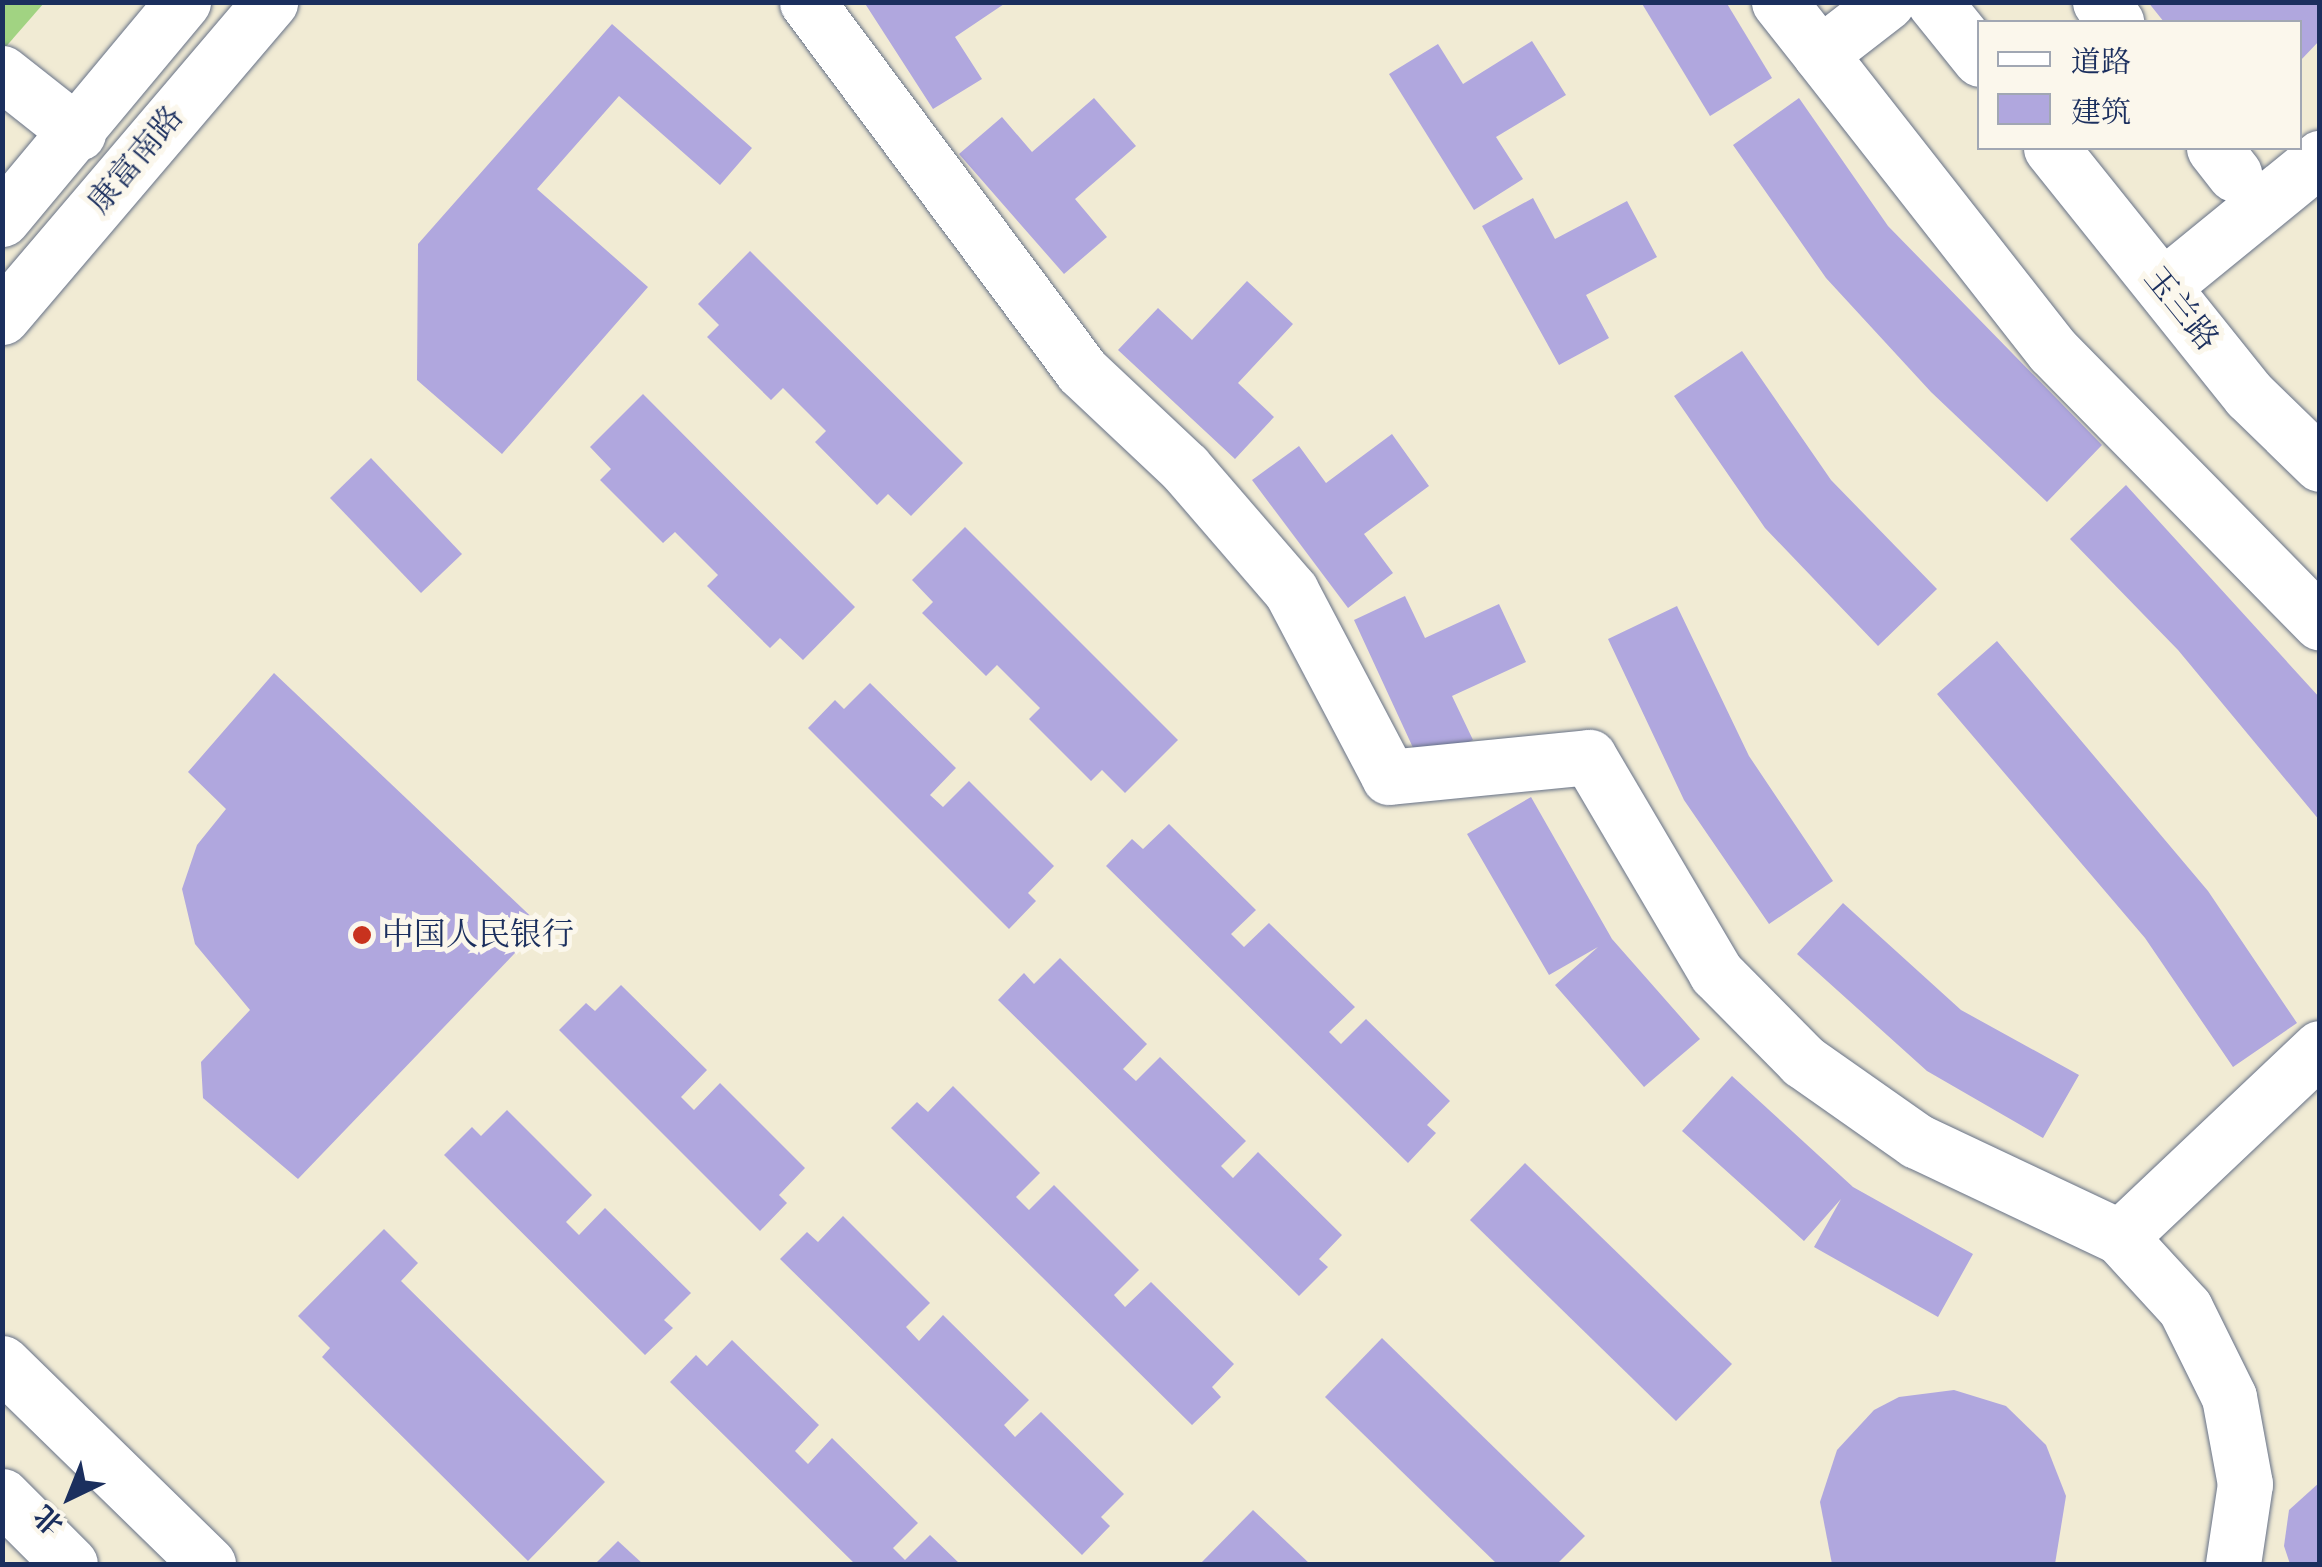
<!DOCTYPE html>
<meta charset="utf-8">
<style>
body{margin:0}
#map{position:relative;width:2322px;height:1567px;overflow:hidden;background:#f1ebd4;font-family:"IM FELL Double Pica","Noto Serif SC",serif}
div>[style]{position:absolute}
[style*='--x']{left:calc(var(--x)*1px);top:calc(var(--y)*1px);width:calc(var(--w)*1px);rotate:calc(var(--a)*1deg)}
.green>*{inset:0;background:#a1d382}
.building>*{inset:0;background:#b0a7de}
.roads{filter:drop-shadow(0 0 2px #667187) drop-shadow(0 0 2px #667187)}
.minor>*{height:55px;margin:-27.5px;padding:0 27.5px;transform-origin:27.5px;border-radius:27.5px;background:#fff}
.major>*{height:55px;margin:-27.5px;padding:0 27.5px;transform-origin:27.5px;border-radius:27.5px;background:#fff}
.dots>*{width:28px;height:28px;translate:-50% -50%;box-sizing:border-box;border:5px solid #fbf7ec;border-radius:50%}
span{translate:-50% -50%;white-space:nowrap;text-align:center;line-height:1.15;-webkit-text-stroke:10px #fbf7ec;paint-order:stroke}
.street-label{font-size:32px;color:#1b2f5e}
.poi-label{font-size:32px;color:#1b2f5e}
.left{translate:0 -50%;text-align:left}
.frame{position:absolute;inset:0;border:5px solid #1b2f5e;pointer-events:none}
.legend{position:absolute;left:1977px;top:20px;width:325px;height:130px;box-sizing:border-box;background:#fbf7ec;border:2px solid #a1a7b3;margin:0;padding:12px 18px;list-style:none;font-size:30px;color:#1b2f5e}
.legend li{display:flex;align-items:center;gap:20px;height:50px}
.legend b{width:50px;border:2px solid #a1a7b3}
.north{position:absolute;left:20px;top:1447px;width:100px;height:100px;-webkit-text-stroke:8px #fbf7ec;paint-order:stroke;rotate:223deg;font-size:28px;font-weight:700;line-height:40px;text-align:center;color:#1b2f5e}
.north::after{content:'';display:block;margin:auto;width:35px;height:45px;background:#1b2f5e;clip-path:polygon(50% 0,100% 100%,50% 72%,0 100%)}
</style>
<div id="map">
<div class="green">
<div style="clip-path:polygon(3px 3px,44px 3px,3px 50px)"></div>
</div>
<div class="building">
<div style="clip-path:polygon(864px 2px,1007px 2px,955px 37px,982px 79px,933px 109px)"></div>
<div style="clip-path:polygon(1641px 2px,1726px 2px,1772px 78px,1710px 116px)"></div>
<div style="clip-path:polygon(2148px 2px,2320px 2px,2320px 40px,2300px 61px,2300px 22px,2164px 22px)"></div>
<div style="clip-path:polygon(612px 24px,752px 148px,720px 185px,619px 96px,537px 189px,648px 287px,502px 454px,417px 380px,418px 244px)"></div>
<div style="clip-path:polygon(1532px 41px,1566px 95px,1496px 137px,1523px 179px,1474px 210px,1389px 74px,1438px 44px,1463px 84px)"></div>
<div style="clip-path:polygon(1094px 98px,1136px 146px,1075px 199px,1107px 237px,1064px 274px,959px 154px,1002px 117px,1032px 152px)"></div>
<div style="clip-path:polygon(1799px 98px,1888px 226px,2102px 445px,2047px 502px,1931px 392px,1826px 278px,1733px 145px)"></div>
<div style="clip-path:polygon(1533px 198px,1555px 239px,1627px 201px,1657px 257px,1586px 295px,1609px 338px,1559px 365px,1482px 226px)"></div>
<div style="clip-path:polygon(750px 251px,963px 463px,911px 516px,888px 494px,877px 505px,815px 442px,826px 431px,783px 388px,771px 400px,707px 337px,719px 325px,698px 304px)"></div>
<div style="clip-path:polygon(1247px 281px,1293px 324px,1238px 383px,1274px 417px,1235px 459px,1118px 350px,1158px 308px,1192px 340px)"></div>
<div style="clip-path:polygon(1742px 351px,1831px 480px,1937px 589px,1878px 646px,1765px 528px,1674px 396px)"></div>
<div style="clip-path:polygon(643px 394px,855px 607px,803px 660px,780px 638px,770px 648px,707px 586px,718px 575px,675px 532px,663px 543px,600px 480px,611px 469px,590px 447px)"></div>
<div style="clip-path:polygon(1392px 434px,1429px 486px,1364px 534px,1393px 573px,1348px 608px,1252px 480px,1299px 446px,1326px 483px)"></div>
<div style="clip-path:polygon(371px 458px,462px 554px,421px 593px,330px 498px)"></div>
<div style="clip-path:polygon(2126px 485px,2320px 698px,2320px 821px,2178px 650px,2070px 539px)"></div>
<div style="clip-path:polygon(965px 527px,1178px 740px,1125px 793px,1102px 770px,1091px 781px,1029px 719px,1040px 708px,997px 665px,986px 676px,922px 613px,933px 602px,912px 580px)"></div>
<div style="clip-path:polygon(1405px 596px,1425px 638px,1499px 604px,1526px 662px,1452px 696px,1473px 740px,1421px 765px,1354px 620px)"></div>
<div style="clip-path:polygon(1677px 606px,1749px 756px,1833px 881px,1769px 924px,1684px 800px,1608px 639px)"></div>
<div style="clip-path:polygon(1997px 641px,2208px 891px,2297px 1023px,2233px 1067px,2145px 938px,1937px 694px)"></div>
<div style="clip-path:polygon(274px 673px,541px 926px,298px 1179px,203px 1098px,201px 1062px,250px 1010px,195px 944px,182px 889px,197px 845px,226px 809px,188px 772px)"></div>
<div style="clip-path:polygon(870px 683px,956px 768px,930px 795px,943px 807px,969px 781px,1054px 866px,1028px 893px,1036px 901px,1009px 929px,808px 728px,835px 700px,844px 709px)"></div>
<div style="clip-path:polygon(1531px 797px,1612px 939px,1700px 1039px,1644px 1087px,1555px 985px,1598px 947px,1549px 975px,1467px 834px)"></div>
<div style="clip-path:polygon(1169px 824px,1256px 910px,1231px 934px,1244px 947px,1269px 923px,1355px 1007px,1329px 1032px,1341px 1044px,1366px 1019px,1450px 1101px,1427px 1125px,1436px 1133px,1408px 1163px,1106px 866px,1132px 839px,1143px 849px)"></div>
<div style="clip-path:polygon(1843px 903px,1961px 1010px,2079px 1075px,2043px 1138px,1927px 1071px,1797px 954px)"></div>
<div style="clip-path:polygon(1060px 958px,1147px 1044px,1123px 1069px,1136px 1081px,1160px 1057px,1246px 1141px,1221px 1166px,1233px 1178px,1258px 1152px,1342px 1235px,1319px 1259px,1328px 1267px,1299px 1296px,998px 1000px,1024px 973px,1034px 984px)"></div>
<div style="clip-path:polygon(621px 985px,707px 1070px,681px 1097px,694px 1110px,720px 1083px,805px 1168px,779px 1195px,787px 1203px,760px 1231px,559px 1030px,586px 1003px,595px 1011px)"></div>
<div style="clip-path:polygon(1732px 1076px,1853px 1187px,1973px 1254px,1938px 1317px,1814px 1247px,1841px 1199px,1804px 1241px,1682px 1131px)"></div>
<div style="clip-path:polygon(953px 1086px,1040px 1173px,1016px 1197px,1029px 1210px,1054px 1185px,1139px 1270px,1114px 1295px,1125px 1307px,1151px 1282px,1234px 1364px,1212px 1387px,1221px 1397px,1192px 1425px,891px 1128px,917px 1102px,928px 1112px)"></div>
<div style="clip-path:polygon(507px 1110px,592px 1195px,566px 1222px,579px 1235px,605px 1208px,691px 1293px,664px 1320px,673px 1328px,645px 1355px,444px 1155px,472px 1127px,481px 1136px)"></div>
<div style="clip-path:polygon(1525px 1163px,1732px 1364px,1676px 1421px,1470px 1220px)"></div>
<div style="clip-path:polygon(843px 1216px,930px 1303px,906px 1327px,919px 1341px,943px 1315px,1029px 1400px,1004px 1425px,1015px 1437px,1041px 1412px,1124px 1494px,1101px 1517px,1110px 1526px,1082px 1555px,780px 1259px,807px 1232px,818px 1242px)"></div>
<div style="clip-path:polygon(384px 1229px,418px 1263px,401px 1281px,605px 1482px,528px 1561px,322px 1357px,330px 1348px,298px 1316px)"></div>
<div style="clip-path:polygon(1382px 1338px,1585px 1536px,1557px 1564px,1497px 1564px,1325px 1397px)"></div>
<div style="clip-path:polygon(732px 1340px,819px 1425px,795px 1451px,808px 1464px,832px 1438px,918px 1523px,893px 1548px,905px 1560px,930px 1535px,960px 1564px,855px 1564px,670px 1382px,696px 1355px,707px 1366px)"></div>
<div style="clip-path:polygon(1954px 1390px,2006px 1406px,2046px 1445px,2066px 1496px,2055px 1564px,1832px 1564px,1820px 1502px,1837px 1450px,1874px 1410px,1899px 1397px)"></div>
<div style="clip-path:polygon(2320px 1482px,2320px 1564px,2290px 1564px,2284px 1546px,2289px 1510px)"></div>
<div style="clip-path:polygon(1253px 1510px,1310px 1564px,1200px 1564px)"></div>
<div style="clip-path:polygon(618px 1541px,643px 1564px,595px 1564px)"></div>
</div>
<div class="roads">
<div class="minor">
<div style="--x:807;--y:2;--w:460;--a:53.3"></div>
<div style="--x:1082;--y:371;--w:141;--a:43.3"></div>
<div style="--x:1185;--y:468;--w:162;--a:49.2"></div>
<div style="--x:1291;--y:591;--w:210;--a:62.2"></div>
<div style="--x:1389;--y:777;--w:201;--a:-5.7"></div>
<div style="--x:1589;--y:757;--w:251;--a:59.5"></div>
<div style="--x:1716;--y:973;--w:124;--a:45.3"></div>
<div style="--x:1803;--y:1061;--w:139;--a:35.1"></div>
<div style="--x:1917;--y:1141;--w:225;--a:25.3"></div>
<div style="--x:1779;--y:2;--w:66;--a:51.7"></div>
<div style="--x:1820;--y:54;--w:85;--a:-37.8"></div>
<div style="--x:1934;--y:2;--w:73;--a:51.1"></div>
<div style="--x:2100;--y:2;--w:26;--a:51"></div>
<div style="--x:1820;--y:54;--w:377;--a:51.9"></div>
<div style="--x:2053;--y:351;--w:381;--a:45.5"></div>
<div style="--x:2;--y:73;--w:97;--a:38.3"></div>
<div style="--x:2051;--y:148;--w:317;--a:51.3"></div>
<div style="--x:2249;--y:395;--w:99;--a:44.2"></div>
<div style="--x:2214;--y:148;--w:33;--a:52"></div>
<div style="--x:2163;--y:286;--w:203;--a:-39.2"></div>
<div style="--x:2;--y:1363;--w:288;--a:44.3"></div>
<div style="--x:2;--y:1496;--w:96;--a:45"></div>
<div style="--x:2233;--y:1564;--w:81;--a:-81.5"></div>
<div style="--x:2245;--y:1484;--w:88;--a:-100.4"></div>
<div style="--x:2229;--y:1397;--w:99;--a:-116.3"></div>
<div style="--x:2185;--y:1308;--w:96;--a:-132.5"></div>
<div style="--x:2120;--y:1237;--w:275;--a:-43.4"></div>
</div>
<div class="major">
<div style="--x:2;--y:219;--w:283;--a:-50.2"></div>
<div style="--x:2;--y:317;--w:414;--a:-49.6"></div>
</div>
</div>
<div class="dots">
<div style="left:362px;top:935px;background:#c8321e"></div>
</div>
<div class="street-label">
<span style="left:136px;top:160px;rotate:-50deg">康富南路</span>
<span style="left:2181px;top:309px;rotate:51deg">玉兰路</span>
</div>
<div class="poi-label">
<span class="left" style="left:382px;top:935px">中国人民银行</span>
</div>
<div class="frame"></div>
<ul class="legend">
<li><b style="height:12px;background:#fff"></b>道路</li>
<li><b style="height:28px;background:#b0a7de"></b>建筑</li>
</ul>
<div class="north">北</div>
</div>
